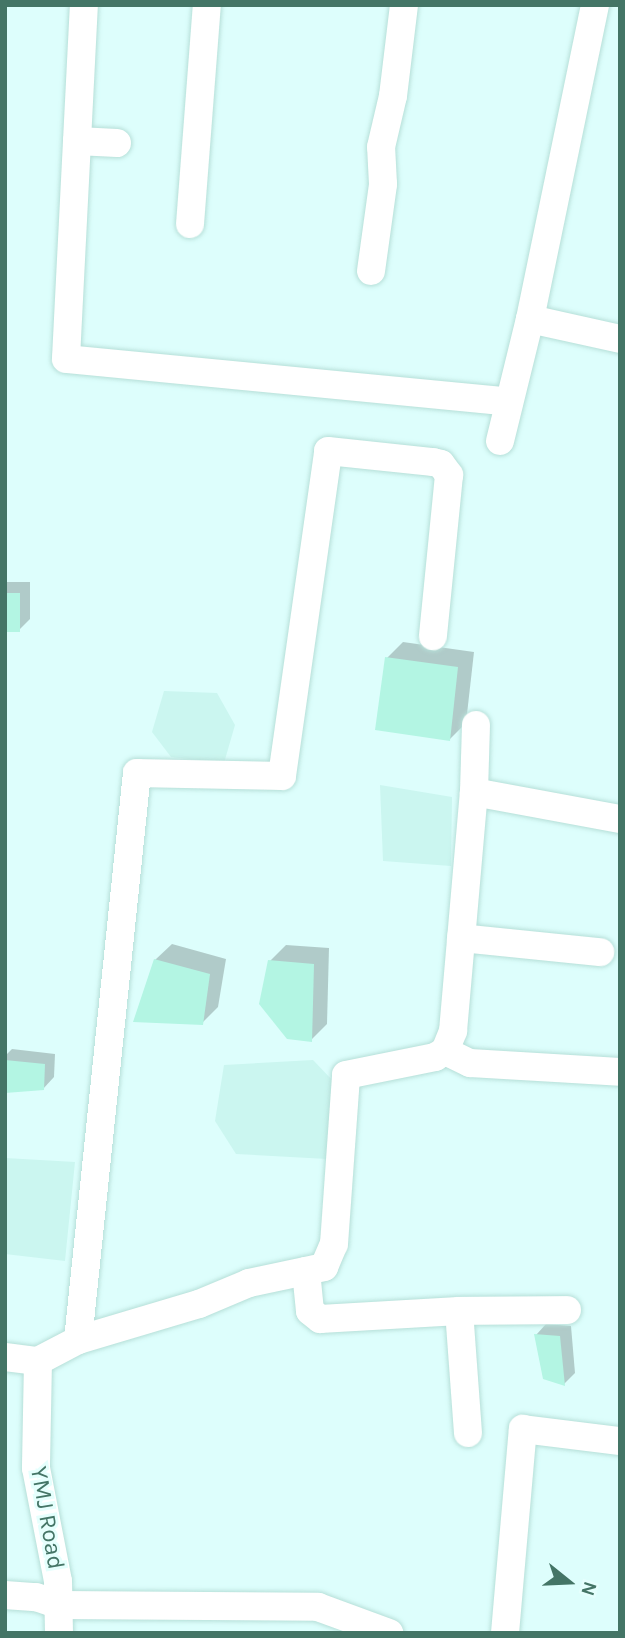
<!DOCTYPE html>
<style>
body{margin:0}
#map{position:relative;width:625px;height:1638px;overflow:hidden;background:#ddfefc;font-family:Karla,sans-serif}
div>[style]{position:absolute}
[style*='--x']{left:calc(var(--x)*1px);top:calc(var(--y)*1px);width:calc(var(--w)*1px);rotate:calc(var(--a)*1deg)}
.residential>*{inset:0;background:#cbf6f0}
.shadow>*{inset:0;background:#0003}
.building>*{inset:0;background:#b3f5e3}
.roads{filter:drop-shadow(0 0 2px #b6dfd8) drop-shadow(0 0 2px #b6dfd8)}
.minor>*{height:28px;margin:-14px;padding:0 14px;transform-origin:14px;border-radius:14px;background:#fff}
span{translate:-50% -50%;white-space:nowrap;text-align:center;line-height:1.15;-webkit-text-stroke:6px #e5fffd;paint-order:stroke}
.street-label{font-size:24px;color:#447566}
.frame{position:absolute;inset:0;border:7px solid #447566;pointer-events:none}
.north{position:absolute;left:534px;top:1547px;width:70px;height:70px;-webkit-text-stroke:5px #e5fffd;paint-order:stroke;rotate:108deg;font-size:19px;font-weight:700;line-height:28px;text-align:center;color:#447566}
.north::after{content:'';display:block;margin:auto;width:24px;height:32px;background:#447566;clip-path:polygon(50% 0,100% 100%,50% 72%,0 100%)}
</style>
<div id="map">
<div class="residential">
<i style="clip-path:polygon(164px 691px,217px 693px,235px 725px,224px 763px,171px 757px,152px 732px)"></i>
<i style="clip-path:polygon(380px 785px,452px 797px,451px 866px,383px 861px)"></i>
<i style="clip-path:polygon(313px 1060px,335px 1083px,327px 1159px,236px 1154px,215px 1121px,224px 1065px)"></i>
<i style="clip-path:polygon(5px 1158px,75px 1162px,65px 1261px,5px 1254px)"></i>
</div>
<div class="shadow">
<i style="clip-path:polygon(5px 582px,30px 582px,30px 619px,19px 630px,5px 630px)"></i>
<i style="clip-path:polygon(403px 642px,474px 652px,466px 723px,450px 739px,387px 658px)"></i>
<i style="clip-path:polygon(172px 944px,226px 959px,218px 1007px,202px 1023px,155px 960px)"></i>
<i style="clip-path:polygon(286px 945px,329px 948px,327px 1024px,311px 1040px,270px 961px)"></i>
<i style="clip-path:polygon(12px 1049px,55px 1054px,54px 1077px,43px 1089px,5px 1091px,5px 1056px)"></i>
<i style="clip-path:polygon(546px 1324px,571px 1326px,575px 1373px,564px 1384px,536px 1335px)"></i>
</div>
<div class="building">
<i style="clip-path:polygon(5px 593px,20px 593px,20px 632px,5px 632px)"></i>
<i style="clip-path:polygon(385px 657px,458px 667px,450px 741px,375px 730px)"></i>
<i style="clip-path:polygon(154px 959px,210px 974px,203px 1025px,133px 1022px)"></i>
<i style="clip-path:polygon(268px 960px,314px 964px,312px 1042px,287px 1039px,259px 1004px)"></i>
<i style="clip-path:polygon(5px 1060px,45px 1064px,44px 1090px,5px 1093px)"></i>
<i style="clip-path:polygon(534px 1334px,560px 1336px,565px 1386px,543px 1379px)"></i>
</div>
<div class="roads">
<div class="minor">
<i style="--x:77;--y:141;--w:136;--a:-87.1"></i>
<i style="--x:117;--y:143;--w:40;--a:-177.1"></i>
<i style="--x:77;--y:141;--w:218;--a:92.9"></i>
<i style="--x:66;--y:359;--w:445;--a:5.5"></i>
<i style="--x:190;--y:224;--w:220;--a:-85.6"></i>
<i style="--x:371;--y:271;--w:88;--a:-82.1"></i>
<i style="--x:383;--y:184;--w:37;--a:-93"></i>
<i style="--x:381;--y:147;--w:52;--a:-76.8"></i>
<i style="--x:393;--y:96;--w:92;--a:-83.1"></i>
<i style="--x:530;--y:319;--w:321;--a:-78.3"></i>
<i style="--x:500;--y:441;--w:126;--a:-76.2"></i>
<i style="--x:530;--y:319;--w:92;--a:12.5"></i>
<i style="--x:474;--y:792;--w:67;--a:-88.3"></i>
<i style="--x:461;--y:938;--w:140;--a:5.8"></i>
<i style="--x:445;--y:1051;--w:28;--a:26"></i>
<i style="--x:470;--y:1063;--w:150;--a:3.4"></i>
<i style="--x:306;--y:1271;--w:40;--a:84.3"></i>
<i style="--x:310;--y:1311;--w:13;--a:39"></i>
<i style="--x:320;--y:1319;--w:139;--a:-3.3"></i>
<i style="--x:78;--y:1340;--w:570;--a:-84.06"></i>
<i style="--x:137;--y:773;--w:145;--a:1.2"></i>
<i style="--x:282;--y:776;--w:328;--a:-81.9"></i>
<i style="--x:328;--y:451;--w:106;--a:6"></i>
<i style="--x:433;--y:462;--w:8;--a:14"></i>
<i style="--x:441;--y:464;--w:14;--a:54"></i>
<i style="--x:449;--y:475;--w:162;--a:95.7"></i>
<i style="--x:5;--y:1357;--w:33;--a:7"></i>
<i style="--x:38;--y:1361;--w:45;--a:-27.7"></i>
<i style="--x:78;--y:1340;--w:126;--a:-16.6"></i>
<i style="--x:199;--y:1304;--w:54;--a:-22.8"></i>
<i style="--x:249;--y:1283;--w:77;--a:-12"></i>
<i style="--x:324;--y:1267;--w:25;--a:-67"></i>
<i style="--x:334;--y:1244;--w:169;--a:-85.9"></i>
<i style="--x:346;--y:1075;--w:91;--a:-11.4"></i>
<i style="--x:435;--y:1057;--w:12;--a:-31"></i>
<i style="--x:445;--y:1051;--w:22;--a:-68"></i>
<i style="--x:453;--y:1031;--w:240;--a:-85"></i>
<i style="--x:474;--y:792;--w:148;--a:10.5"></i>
<i style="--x:38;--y:1361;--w:107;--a:91.1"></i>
<i style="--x:36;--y:1468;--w:115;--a:79"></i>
<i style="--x:58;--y:1581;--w:52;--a:88.9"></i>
<i style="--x:468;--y:1433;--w:122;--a:-94.2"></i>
<i style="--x:459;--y:1311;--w:108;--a:-0.5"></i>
<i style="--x:5;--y:1595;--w:31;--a:4"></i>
<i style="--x:36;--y:1597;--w:24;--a:19"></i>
<i style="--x:59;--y:1605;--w:259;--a:0.4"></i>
<i style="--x:318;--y:1607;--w:76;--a:20.1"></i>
<i style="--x:505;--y:1633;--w:205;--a:-85"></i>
<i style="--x:523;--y:1429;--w:98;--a:7.1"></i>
</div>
</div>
<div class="street-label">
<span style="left:47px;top:1518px;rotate:80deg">YMJ Road</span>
</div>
<div class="frame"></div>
<div class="north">N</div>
</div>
